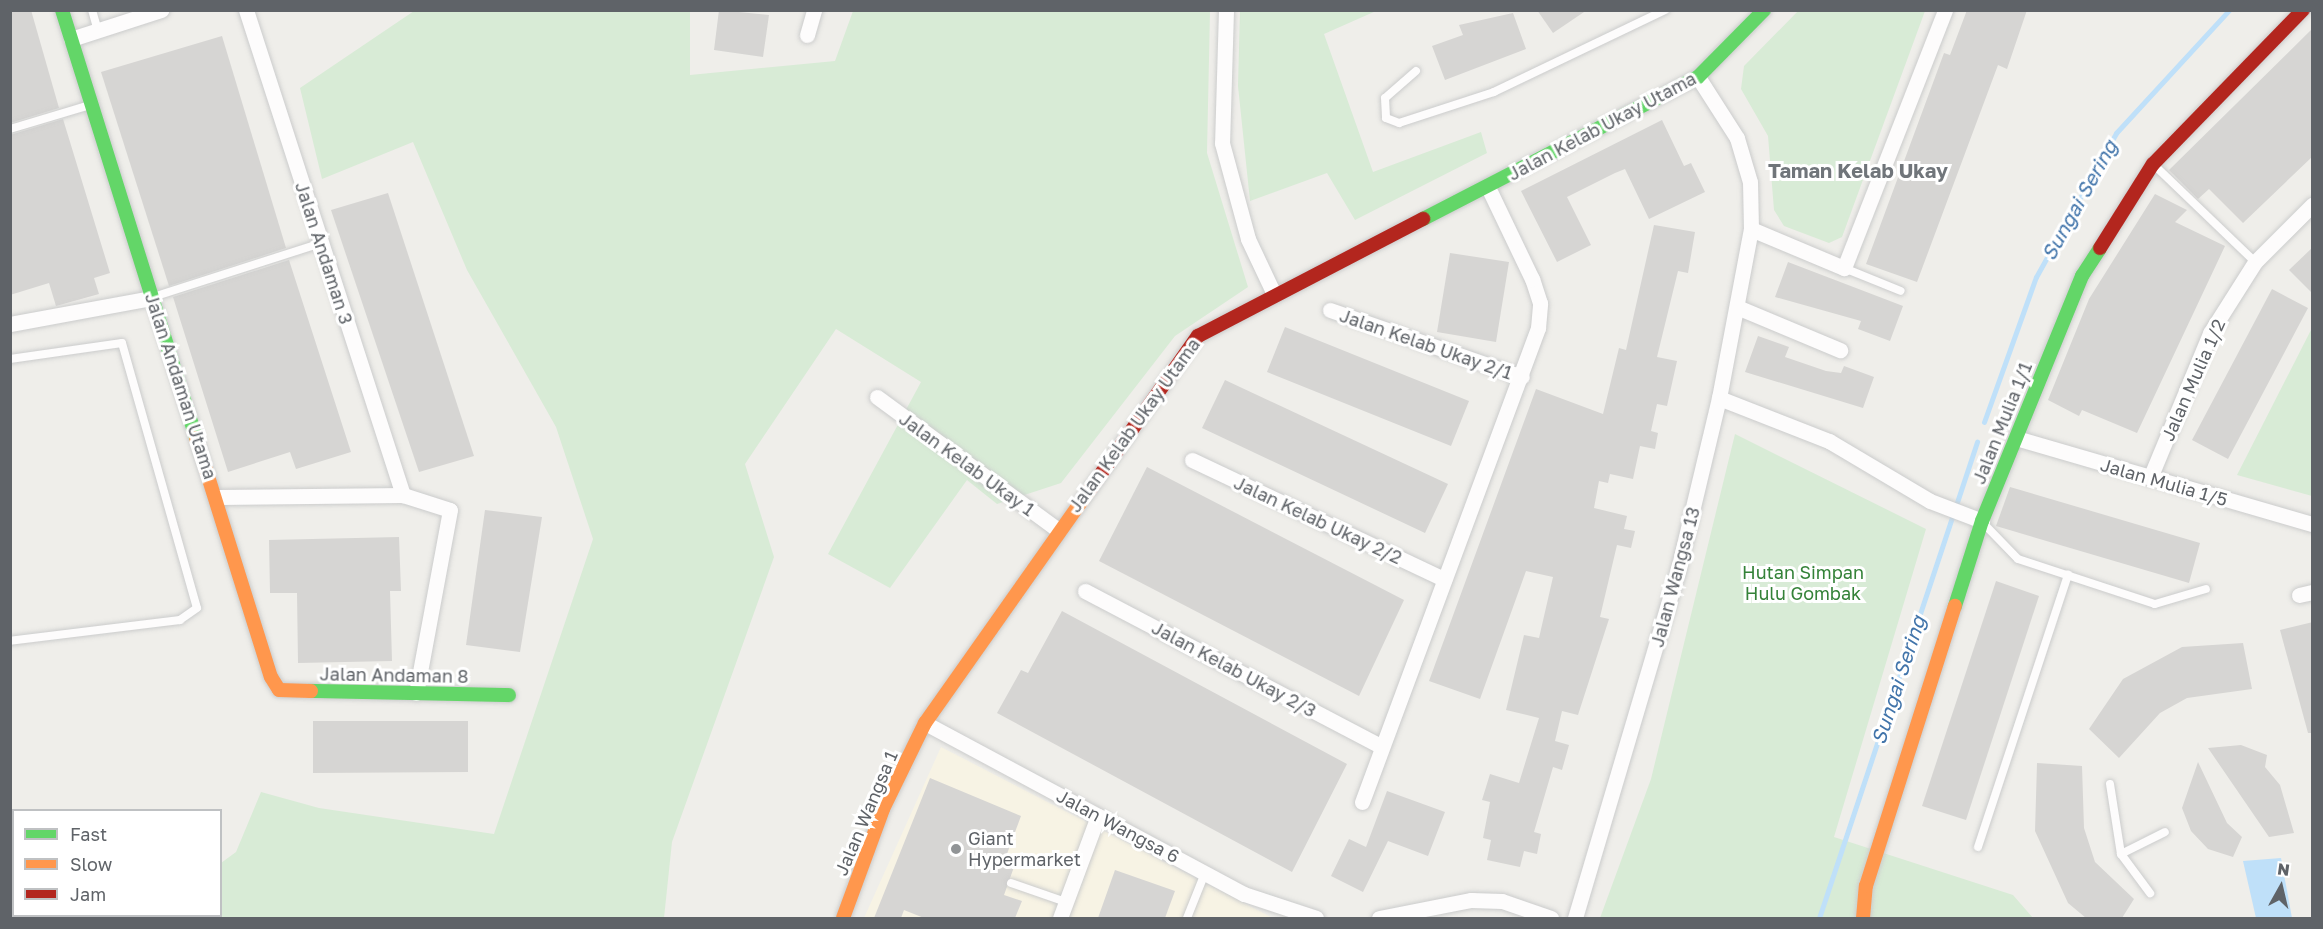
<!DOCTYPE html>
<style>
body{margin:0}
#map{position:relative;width:2323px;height:929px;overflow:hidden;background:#efeeea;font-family:"Golos Text",sans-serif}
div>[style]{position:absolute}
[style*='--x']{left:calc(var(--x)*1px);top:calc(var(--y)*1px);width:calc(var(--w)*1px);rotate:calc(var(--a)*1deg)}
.commercial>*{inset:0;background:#f7f3e4}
.green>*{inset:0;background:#d8ebd6}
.water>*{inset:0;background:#bfe0f9}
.stream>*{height:5px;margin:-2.5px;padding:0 2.5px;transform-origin:2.5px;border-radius:2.5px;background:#bfe0f9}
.building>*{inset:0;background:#d6d5d3}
.roads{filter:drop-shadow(0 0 2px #cbcccc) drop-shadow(0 0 2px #cbcccc)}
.lane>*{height:8px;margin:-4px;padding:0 4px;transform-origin:4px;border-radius:4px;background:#fdfcfc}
.street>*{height:15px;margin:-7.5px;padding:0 7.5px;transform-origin:7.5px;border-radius:7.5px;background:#fdfcfc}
.fast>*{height:14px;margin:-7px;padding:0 7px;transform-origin:7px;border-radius:7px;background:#63d668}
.slow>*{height:14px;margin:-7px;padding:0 7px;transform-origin:7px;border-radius:7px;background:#ff974d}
.jam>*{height:14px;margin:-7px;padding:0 7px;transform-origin:7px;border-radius:7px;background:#b3261e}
.dots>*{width:16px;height:16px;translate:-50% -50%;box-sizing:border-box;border:3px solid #fff;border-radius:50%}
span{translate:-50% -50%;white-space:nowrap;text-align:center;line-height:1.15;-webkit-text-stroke:6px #fff;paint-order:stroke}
.street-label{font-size:18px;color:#5f6368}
.park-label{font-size:18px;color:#348238}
.poi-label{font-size:18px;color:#5f6368}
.left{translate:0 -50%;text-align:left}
.neighbourhood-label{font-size:20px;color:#70757a;font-weight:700}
.water-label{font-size:20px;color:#4174aa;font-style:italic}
.frame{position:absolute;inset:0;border:12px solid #5f6368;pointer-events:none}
.legend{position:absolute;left:12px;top:809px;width:210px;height:108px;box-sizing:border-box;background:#fff;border:2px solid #bfc1c3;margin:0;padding:8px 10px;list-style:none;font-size:18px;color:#5f6368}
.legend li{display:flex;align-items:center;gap:12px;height:30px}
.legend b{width:30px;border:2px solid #bfc1c3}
.north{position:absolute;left:2251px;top:857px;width:60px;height:60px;-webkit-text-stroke:4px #fff;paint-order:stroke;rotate:8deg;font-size:16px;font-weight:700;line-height:24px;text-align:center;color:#5f6368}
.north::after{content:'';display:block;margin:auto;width:21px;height:27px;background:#5f6368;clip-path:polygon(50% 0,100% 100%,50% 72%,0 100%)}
</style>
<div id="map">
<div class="commercial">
<i style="clip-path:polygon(941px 747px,1273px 918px,864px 918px)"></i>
</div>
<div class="green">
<i style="clip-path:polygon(1799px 10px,1925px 11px,1842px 237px,1829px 243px,1784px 226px,1774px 210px,1768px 136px,1741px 89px,1744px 66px)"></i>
<i style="clip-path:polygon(414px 11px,690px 11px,690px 75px,835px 61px,853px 11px,1210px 11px,1207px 153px,1248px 287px,1175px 336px,1061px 483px,997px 504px,967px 480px,890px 588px,828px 554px,921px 382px,836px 329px,745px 464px,774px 557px,672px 842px,664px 918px,132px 918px,220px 916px,221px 863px,236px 852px,261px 792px,319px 808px,494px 834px,593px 539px,556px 427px,467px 270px,413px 142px,322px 179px,300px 88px)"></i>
<i style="clip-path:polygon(1240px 11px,1376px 11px,1324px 34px,1373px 172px,1481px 132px,1487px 153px,1355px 220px,1327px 173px,1250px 201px,1238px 86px)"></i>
<i style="clip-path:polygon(2312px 328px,2312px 496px,2237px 475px)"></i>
<i style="clip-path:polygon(1735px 434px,1926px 529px,1834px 837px,2013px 895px,2033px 918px,1600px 918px,1651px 779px)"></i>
</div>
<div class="water">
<i style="clip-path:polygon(2281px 858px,2292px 918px,2256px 918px,2243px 861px)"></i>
</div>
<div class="stream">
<i style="--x:1984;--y:422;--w:154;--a:-70.3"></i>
<i style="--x:2036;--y:277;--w:165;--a:-60.9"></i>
<i style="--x:2116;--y:133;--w:167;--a:-47.4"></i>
<i style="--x:1819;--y:918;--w:502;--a:-71.64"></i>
</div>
<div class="building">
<i style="clip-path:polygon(10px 10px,31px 10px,59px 108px,10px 123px)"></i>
<i style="clip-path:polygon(719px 10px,769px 15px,763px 57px,714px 50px)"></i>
<i style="clip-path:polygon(1537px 10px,1587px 10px,1553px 33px)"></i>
<i style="clip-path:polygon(1967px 10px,2027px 10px,2007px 69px,1998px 65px,1917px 282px,1866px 264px,1944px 53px,1950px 55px)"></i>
<i style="clip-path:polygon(1513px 13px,1526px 49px,1445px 80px,1432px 46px,1463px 35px,1459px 25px)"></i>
<i style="clip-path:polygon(2313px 28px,2313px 156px,2243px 223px,2209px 189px,2198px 199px,2169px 170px)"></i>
<i style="clip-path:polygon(222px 36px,286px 248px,169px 286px,101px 72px)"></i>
<i style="clip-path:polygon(63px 119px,110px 273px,94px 278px,99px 294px,56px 306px,49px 283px,10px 295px,10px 135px)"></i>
<i style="clip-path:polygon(1662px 120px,1684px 166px,1691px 163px,1705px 192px,1649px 219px,1625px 169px,1615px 173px,1567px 197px,1591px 245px,1557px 262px,1521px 191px)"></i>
<i style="clip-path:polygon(388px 193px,474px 456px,419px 472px,331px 210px)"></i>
<i style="clip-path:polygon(2155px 194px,2187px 210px,2175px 222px,2225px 246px,2137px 433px,2082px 410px,2079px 416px,2048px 400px,2089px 299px)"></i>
<i style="clip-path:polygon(1654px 225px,1695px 232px,1688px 273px,1678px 271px,1657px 357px,1677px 361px,1667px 406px,1657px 404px,1651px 431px,1658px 433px,1655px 449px,1640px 446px,1633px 479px,1610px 474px,1608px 483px,1599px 481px,1594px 508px,1627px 516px,1624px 529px,1635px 531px,1631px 548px,1617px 545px,1600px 617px,1609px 619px,1578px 715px,1562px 711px,1555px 741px,1569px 745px,1562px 770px,1553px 767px,1534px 832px,1541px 834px,1537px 854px,1524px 851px,1520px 867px,1487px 860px,1491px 840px,1483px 838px,1490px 802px,1482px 800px,1490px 774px,1519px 783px,1539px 718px,1506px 710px,1524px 635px,1539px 638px,1553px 577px,1526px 571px,1480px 699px,1429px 681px,1536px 389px,1603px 414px,1619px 348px,1626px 350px)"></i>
<i style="clip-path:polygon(2313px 247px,2313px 294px,2289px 270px)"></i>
<i style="clip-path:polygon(1450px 253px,1509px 262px,1496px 342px,1437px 332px)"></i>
<i style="clip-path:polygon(289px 260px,351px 452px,296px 469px,290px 452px,228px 472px,173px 297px)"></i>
<i style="clip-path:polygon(1788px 262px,1903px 306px,1890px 341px,1858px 329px,1861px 321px,1775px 297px)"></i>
<i style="clip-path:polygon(2272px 289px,2308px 308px,2228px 459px,2192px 440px)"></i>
<i style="clip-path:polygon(1285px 327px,1469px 401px,1451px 446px,1267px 372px)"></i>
<i style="clip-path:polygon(1758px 336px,1789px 347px,1785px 357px,1826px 371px,1841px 373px,1844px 366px,1874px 377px,1863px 408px,1745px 372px)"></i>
<i style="clip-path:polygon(1225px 380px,1448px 484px,1425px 533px,1202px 428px)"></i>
<i style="clip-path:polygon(1147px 467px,1404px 600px,1359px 696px,1099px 561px)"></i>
<i style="clip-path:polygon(2010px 487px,2200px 543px,2189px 583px,1996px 526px)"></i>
<i style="clip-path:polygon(485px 510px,542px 517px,520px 652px,466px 645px)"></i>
<i style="clip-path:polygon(399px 537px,401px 591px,390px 591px,392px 661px,298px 663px,297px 593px,270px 593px,269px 540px)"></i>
<i style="clip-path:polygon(1996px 581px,2039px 596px,1966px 820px,1922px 806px)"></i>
<i style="clip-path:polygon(1062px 611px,1347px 764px,1292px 872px,997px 713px,1021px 670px,1028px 673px)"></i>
<i style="clip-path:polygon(2313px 622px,2313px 733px,2308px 733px,2280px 630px)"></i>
<i style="clip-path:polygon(2243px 643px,2252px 689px,2187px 698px,2160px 713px,2119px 758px,2089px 729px,2123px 679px,2182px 647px)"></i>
<i style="clip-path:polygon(313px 721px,468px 721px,468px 772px,313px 773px)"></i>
<i style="clip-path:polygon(2241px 745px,2267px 755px,2265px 767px,2280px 785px,2294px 833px,2269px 837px,2208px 748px)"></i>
<i style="clip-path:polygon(2198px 762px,2227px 823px,2242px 837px,2233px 857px,2208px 849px,2191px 831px,2182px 808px)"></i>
<i style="clip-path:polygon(2037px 763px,2082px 766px,2084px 828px,2095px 862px,2134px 899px,2122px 918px,2086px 918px,2068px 903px,2035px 831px)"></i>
<i style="clip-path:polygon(930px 778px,1021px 816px,1004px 862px,1014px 867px,1004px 895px,1022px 901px,1015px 918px,924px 918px,904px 910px,901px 918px,874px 918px)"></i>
<i style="clip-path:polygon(1387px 791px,1445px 812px,1428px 856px,1388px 841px,1363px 892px,1331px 876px,1349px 839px,1366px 847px)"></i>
<i style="clip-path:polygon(1115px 870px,1175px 891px,1165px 918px,1098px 918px)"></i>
</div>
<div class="roads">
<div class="lane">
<i style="--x:92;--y:10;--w:22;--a:74"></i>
<i style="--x:1416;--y:71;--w:41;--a:138.9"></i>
<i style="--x:1385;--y:98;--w:20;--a:87"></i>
<i style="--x:1386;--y:118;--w:14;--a:21"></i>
<i style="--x:1399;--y:123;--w:100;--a:-18.1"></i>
<i style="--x:1494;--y:92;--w:190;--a:-25.6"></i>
<i style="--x:10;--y:129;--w:84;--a:-16.7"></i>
<i style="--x:2154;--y:165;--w:140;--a:43.8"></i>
<i style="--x:1844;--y:268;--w:61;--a:22"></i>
<i style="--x:153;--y:297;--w:176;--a:-17.8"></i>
<i style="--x:10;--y:359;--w:113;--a:-8.1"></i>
<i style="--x:122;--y:343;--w:275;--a:74.2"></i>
<i style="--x:197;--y:608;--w:21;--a:145"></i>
<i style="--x:180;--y:620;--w:171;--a:173"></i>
<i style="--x:1985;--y:525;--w:47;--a:45.9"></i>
<i style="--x:2018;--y:559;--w:144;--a:18.2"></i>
<i style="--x:2155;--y:604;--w:53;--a:-16.4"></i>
<i style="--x:2110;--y:784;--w:71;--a:81.1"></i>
<i style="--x:2121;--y:854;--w:49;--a:53.4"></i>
<i style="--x:1978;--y:847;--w:287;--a:-71.7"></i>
<i style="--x:2121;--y:854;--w:49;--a:-26.6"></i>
<i style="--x:1011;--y:883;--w:58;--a:19.1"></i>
<i style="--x:1187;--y:918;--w:48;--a:-68.2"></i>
</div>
<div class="street">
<i style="--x:246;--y:10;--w:510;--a:72.06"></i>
<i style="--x:1226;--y:10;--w:133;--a:91.7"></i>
<i style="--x:1222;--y:143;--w:99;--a:74.8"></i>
<i style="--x:1248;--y:239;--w:59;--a:64.7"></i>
<i style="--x:807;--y:35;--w:26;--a:-74"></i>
<i style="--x:71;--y:39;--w:95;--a:-17.9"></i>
<i style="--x:1751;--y:229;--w:101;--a:22.8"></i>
<i style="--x:1844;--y:268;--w:277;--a:-68.6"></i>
<i style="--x:1737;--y:307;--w:112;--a:22.7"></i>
<i style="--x:1330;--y:310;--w:203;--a:19.2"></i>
<i style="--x:10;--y:324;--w:143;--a:-10.4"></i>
<i style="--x:877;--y:397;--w:225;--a:36.3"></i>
<i style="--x:1719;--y:398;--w:118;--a:21.4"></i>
<i style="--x:1829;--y:441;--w:117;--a:30.7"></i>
<i style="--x:1930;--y:501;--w:56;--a:21"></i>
<i style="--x:2016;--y:438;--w:308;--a:16.2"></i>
<i style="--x:1192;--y:460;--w:279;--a:25.3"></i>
<i style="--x:2150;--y:478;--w:157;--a:-67.5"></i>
<i style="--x:2210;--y:333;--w:84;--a:-57.6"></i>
<i style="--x:2255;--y:262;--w:81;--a:-45"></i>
<i style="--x:218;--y:497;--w:185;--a:-0.6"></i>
<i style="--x:403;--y:495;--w:49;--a:17.7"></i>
<i style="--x:450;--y:510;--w:186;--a:100.5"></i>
<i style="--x:1085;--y:591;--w:335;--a:27.7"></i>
<i style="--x:2299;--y:595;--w:13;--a:-13"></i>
<i style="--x:925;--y:723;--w:362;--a:28.2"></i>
<i style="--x:1244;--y:894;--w:76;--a:18.4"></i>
<i style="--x:1362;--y:802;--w:506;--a:-69.63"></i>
<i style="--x:1538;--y:328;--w:25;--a:-85"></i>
<i style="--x:1540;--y:303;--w:25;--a:-108"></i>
<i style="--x:1532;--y:279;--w:102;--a:-115.6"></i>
<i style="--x:1060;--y:918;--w:109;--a:-69.6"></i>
<i style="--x:1379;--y:918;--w:94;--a:-11.1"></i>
<i style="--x:1471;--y:900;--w:31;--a:2"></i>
<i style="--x:1502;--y:901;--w:52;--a:19.1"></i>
<i style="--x:1575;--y:918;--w:363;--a:-73.5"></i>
<i style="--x:1678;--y:570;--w:177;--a:-76.6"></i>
<i style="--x:1719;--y:398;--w:172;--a:-79.3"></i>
<i style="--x:1751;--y:229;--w:47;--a:-91.2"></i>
<i style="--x:1750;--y:182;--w:46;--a:-106.5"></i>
<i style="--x:1737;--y:138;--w:72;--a:-122.6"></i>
</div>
<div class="fast">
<i style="--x:62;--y:10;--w:448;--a:72.6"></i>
<i style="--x:1423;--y:219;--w:309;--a:-27.3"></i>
<i style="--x:1698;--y:77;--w:94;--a:-45.4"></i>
<i style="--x:1955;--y:606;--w:89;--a:-72.4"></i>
<i style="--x:1982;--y:521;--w:265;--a:-67.8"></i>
<i style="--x:2082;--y:276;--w:33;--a:-57"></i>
<i style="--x:311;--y:691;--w:198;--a:1.2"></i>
</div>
<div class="slow">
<i style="--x:196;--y:438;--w:250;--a:72.6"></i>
<i style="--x:271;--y:677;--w:15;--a:58"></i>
<i style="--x:279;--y:690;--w:32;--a:2"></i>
<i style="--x:843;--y:918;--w:116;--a:-69.8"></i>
<i style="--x:883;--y:809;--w:96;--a:-64"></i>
<i style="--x:925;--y:723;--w:288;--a:-54.8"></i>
<i style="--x:1863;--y:918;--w:32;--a:-85"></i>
<i style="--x:1866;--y:886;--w:294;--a:-72.4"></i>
</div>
<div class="jam">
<i style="--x:2100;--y:248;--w:99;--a:-57.8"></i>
<i style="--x:2153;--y:164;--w:215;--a:-45.8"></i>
<i style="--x:1091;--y:488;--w:186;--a:-54.9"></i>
<i style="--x:1198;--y:336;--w:254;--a:-27.5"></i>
</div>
</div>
<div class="dots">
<i style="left:956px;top:849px;background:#919496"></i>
</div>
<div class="street-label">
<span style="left:1602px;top:126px;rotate:-28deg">Jalan Kelab Ukay Utama</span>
<span style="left:324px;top:253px;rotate:72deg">Jalan Andaman 3</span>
<span style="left:1426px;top:344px;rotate:19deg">Jalan Kelab Ukay 2/1</span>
<span style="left:2193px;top:380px;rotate:-66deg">Jalan Mulia 1/2</span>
<span style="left:181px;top:386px;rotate:72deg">Jalan Andaman Utama</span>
<span style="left:2002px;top:423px;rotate:-68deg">Jalan Mulia 1/1</span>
<span style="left:1134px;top:425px;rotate:-54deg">Jalan Kelab Ukay Utama</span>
<span style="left:967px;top:464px;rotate:36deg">Jalan Kelab Ukay 1</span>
<span style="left:2164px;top:482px;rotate:16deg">Jalan Mulia 1/5</span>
<span style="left:1318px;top:520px;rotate:25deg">Jalan Kelab Ukay 2/2</span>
<span style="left:1675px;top:577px;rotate:-75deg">Jalan Wangsa 13</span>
<span style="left:1234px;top:669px;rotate:28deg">Jalan Kelab Ukay 2/3</span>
<span style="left:394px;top:675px;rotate:1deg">Jalan Andaman 8</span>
<span style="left:866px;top:813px;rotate:-67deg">Jalan Wangsa 1</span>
<span style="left:1118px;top:826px;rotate:28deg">Jalan Wangsa 6</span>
</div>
<div class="park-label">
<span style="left:1803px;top:583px">Hutan Simpan<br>Hulu Gombak</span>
</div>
<div class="poi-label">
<span class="left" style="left:968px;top:849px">Giant<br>Hypermarket</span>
</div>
<div class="neighbourhood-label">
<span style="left:1858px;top:170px">Taman Kelab Ukay</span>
</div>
<div class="water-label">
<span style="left:2079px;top:200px;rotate:-61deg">Sungai Sering</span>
<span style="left:1898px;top:680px;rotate:-72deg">Sungai Sering</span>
</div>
<div class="frame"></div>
<ul class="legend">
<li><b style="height:8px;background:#63d668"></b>Fast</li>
<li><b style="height:8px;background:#ff974d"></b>Slow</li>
<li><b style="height:8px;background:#b3261e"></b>Jam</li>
</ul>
<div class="north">N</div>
</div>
